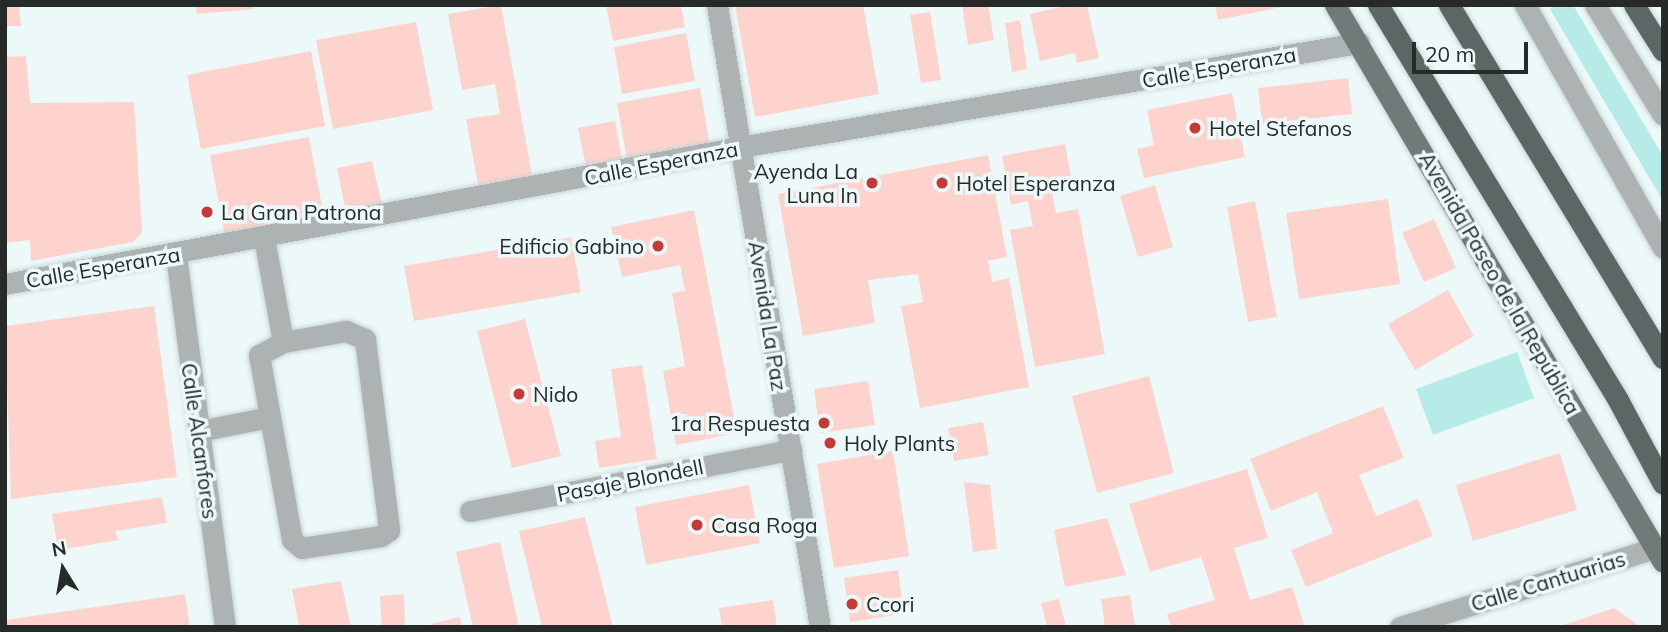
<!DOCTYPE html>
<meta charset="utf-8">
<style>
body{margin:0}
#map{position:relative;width:1668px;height:632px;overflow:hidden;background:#ecf9f8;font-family:Mulish,sans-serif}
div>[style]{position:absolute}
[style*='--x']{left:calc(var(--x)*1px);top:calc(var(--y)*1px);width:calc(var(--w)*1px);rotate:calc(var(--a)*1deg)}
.green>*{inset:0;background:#b6ebe7}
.building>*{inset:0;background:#fed3ce}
.roads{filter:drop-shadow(0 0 2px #c8d4d3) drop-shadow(0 0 2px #c8d4d3)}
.service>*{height:21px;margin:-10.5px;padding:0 10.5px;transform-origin:10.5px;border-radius:10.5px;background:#adb2b2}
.minor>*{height:21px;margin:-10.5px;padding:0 10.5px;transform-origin:10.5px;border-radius:10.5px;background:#adb2b2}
.primary>*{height:21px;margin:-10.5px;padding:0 10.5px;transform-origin:10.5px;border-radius:10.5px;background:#707a79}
.motorway>*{height:21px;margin:-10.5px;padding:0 10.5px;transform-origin:10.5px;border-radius:10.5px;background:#5b6665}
.dots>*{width:19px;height:19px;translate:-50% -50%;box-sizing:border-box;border:4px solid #ecf9f8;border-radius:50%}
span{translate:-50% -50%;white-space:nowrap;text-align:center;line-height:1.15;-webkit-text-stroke:7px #ecf9f8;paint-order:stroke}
.street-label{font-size:21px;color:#262b2a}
.poi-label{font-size:21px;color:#262b2a}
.left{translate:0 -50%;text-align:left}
.right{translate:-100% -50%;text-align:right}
.frame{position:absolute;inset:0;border:7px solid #262b2a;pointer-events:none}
.north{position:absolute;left:28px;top:534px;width:70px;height:70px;-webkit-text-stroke:5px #ecf9f8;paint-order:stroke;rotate:349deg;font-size:19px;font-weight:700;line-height:28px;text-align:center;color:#262b2a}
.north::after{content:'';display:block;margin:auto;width:24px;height:32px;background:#262b2a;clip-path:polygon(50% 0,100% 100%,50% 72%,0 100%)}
.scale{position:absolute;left:1412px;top:42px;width:116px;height:32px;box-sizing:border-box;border:4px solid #262b2a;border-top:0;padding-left:9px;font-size:21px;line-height:24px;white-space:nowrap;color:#262b2a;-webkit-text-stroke:5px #ecf9f8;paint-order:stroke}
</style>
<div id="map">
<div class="green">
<i style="clip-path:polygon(1557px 5px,1573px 5px,1663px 156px,1663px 201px,1550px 9px)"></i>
<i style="clip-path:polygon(1517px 352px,1534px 398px,1433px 435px,1416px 389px)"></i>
</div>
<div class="building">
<i style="clip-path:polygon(5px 5px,19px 5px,21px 26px,5px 26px)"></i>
<i style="clip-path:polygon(195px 5px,253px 5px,254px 9px,197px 14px)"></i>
<i style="clip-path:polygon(501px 5px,533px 180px,479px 190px,466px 119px,500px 114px,495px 84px,462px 90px,448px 14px)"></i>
<i style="clip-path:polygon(606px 5px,681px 5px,685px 27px,613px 41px)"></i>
<i style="clip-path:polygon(735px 5px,863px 5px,879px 94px,755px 117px)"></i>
<i style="clip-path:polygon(962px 5px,988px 5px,994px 40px,968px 45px)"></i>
<i style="clip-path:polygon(1069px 5px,1087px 5px,1099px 58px,1077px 63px,1075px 53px,1040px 61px,1030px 14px)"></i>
<i style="clip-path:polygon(1215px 5px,1286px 5px,1286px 6px,1218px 20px)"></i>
<i style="clip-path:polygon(930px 12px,941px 80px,921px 83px,910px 15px)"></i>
<i style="clip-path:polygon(1020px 20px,1027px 69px,1012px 72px,1005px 23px)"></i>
<i style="clip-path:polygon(416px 22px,433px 110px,333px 129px,316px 40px)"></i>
<i style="clip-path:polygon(686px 33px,695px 81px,622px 94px,614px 47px)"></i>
<i style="clip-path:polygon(311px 51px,325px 126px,201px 149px,187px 75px)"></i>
<i style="clip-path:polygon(26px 56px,30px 103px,134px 102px,142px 233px,133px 242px,31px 261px,30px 240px,5px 243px,5px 57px)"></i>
<i style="clip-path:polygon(1348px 78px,1352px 114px,1262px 124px,1258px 88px)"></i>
<i style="clip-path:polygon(700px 88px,710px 146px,627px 160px,617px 103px)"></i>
<i style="clip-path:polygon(1232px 93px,1245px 157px,1144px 178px,1137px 149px,1154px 145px,1147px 110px)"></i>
<i style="clip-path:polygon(615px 121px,622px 159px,586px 166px,578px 128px)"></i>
<i style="clip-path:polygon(309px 137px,324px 217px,225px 236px,210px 155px)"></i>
<i style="clip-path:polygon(1065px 144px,1073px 187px,1052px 191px,1056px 213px,1078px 209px,1105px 354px,1035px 367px,1010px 230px,1033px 226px,1028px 201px,1011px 205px,1002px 156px)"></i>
<i style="clip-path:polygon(988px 155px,1007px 257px,988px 261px,992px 282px,1009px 278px,1029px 387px,920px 408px,901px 306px,923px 302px,918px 274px,868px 280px,875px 323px,803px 336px,778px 194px)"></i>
<i style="clip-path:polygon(372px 161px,383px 209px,347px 217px,337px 168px)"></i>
<i style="clip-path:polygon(1155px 185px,1173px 247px,1138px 257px,1120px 196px)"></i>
<i style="clip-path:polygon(1388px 199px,1400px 284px,1299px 299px,1286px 213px)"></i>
<i style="clip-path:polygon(1255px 201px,1277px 317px,1248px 322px,1227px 207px)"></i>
<i style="clip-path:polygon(694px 210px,737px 433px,676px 445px,663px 371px,685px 366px,672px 293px,685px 291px,680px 265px,622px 277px,611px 227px)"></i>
<i style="clip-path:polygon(1434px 219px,1456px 268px,1424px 282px,1402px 233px)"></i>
<i style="clip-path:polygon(571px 237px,581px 292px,414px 321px,404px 266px)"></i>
<i style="clip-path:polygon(1448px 290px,1474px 336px,1415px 370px,1388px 324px)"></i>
<i style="clip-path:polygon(154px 306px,177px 477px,11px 499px,5px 326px)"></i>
<i style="clip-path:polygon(525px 319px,561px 456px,512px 468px,477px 331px)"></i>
<i style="clip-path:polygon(642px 365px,657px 459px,599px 468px,595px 441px,621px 437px,611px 369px)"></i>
<i style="clip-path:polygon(1149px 376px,1174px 473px,1097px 493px,1072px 396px)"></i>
<i style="clip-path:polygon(868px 381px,875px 425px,820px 433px,814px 389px)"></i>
<i style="clip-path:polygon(1383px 406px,1404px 458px,1359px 475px,1376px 516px,1418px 499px,1433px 536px,1306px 587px,1291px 550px,1333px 533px,1317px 492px,1271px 511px,1250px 459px)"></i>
<i style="clip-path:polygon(983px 422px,989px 455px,954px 461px,948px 428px)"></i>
<i style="clip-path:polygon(893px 451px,909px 556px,834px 568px,817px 464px)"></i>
<i style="clip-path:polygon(1560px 453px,1577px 510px,1473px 541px,1456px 485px)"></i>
<i style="clip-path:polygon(1247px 469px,1268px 538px,1234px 548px,1250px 600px,1292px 587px,1305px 627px,1171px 627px,1167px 614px,1215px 600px,1201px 557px,1150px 572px,1129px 504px)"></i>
<i style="clip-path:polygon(964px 482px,990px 485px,997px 549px,973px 552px)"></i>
<i style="clip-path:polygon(749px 485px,760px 543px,646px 565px,635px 507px)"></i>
<i style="clip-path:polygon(162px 497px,167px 523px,115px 531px,119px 540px,58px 550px,52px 514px)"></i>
<i style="clip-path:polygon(585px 517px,613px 627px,542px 627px,519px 531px)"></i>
<i style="clip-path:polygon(1107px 518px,1126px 575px,1065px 587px,1054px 530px)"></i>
<i style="clip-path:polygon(500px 542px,519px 627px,473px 627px,456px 552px)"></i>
<i style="clip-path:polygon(898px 570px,904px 614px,850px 622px,844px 578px)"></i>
<i style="clip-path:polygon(341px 581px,351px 627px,299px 627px,292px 589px)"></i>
<i style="clip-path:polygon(185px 594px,190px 627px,5px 627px,5px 620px)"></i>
<i style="clip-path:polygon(404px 594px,405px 627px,382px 627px,380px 596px)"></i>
<i style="clip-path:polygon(1130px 595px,1135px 627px,1105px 627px,1101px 599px)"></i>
<i style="clip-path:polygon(1059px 599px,1066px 627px,1047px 627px,1041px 603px)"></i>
<i style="clip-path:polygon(773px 600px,777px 627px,722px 627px,719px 608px)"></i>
<i style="clip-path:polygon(1614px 608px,1641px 627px,1561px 627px,1561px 626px)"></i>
<i style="clip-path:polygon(460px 617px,462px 627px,432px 627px,431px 624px)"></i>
</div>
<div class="roads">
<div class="service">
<i style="--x:1525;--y:5;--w:279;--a:60.4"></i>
<i style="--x:1595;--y:5;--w:129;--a:58.3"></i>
<i style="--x:264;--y:238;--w:106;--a:79.6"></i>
<i style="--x:346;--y:331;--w:21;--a:23"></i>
<i style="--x:365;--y:339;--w:193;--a:82.8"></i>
<i style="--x:389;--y:530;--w:10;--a:143"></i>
<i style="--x:381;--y:536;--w:80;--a:171.4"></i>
<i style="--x:302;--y:548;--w:13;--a:-141"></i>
<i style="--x:292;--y:540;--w:188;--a:-100.1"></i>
<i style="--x:259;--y:355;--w:27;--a:-28"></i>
<i style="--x:283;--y:342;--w:64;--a:-9.9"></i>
<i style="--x:199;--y:431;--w:72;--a:-11.2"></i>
<i style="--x:470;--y:511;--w:327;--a:-10.8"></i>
</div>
<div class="minor">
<i style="--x:717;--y:5;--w:630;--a:80.6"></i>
<i style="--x:176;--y:255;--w:375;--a:82.5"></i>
<i style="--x:5;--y:284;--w:748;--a:-10.56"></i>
<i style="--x:740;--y:147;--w:628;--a:-9.54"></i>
<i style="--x:1400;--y:627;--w:267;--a:-17.2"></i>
</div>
<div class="primary">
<i style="--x:1335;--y:5;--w:646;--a:59.51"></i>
</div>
<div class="motorway">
<i style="--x:1378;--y:5;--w:462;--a:58.7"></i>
<i style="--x:1618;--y:400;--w:95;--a:61.8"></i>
<i style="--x:1449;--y:5;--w:413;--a:58.8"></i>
<i style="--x:1634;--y:5;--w:54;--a:57.8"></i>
</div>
</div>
<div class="dots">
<i style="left:1195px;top:128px;background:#c73837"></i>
<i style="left:872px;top:183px;background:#c73837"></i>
<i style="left:942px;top:183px;background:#c73837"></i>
<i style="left:207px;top:212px;background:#c73837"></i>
<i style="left:658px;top:246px;background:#c73837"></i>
<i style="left:519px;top:394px;background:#c73837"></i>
<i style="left:824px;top:423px;background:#c73837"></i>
<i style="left:830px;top:443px;background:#c73837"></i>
<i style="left:697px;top:525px;background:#c73837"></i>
<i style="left:852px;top:604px;background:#c73837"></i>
</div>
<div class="street-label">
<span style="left:1219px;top:67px;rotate:-10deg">Calle Esperanza</span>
<span style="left:661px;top:163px;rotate:-11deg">Calle Esperanza</span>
<span style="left:103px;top:267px;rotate:-10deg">Calle Esperanza</span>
<span style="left:1500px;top:283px;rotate:60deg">Avenida Paseo de la República</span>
<span style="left:768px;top:316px;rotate:81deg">Avenida La Paz</span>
<span style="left:200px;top:441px;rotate:82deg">Calle Alcanfores</span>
<span style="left:630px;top:480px;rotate:-11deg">Pasaje Blondell</span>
<span style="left:1548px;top:581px;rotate:-17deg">Calle Cantuarias</span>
</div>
<div class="poi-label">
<span class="left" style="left:1209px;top:128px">Hotel Stefanos</span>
<span class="right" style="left:858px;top:183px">Ayenda La<br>Luna In</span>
<span class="left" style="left:956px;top:183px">Hotel Esperanza</span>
<span class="left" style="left:221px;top:212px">La Gran Patrona</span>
<span class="right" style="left:644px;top:246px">Edificio Gabino</span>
<span class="left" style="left:533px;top:394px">Nido</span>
<span class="right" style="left:810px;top:423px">1ra Respuesta</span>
<span class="left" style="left:844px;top:443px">Holy Plants</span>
<span class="left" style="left:711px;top:525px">Casa Roga</span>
<span class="left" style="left:866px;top:604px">Ccori</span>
</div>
<div class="frame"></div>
<div class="north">N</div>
<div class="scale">20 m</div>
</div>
